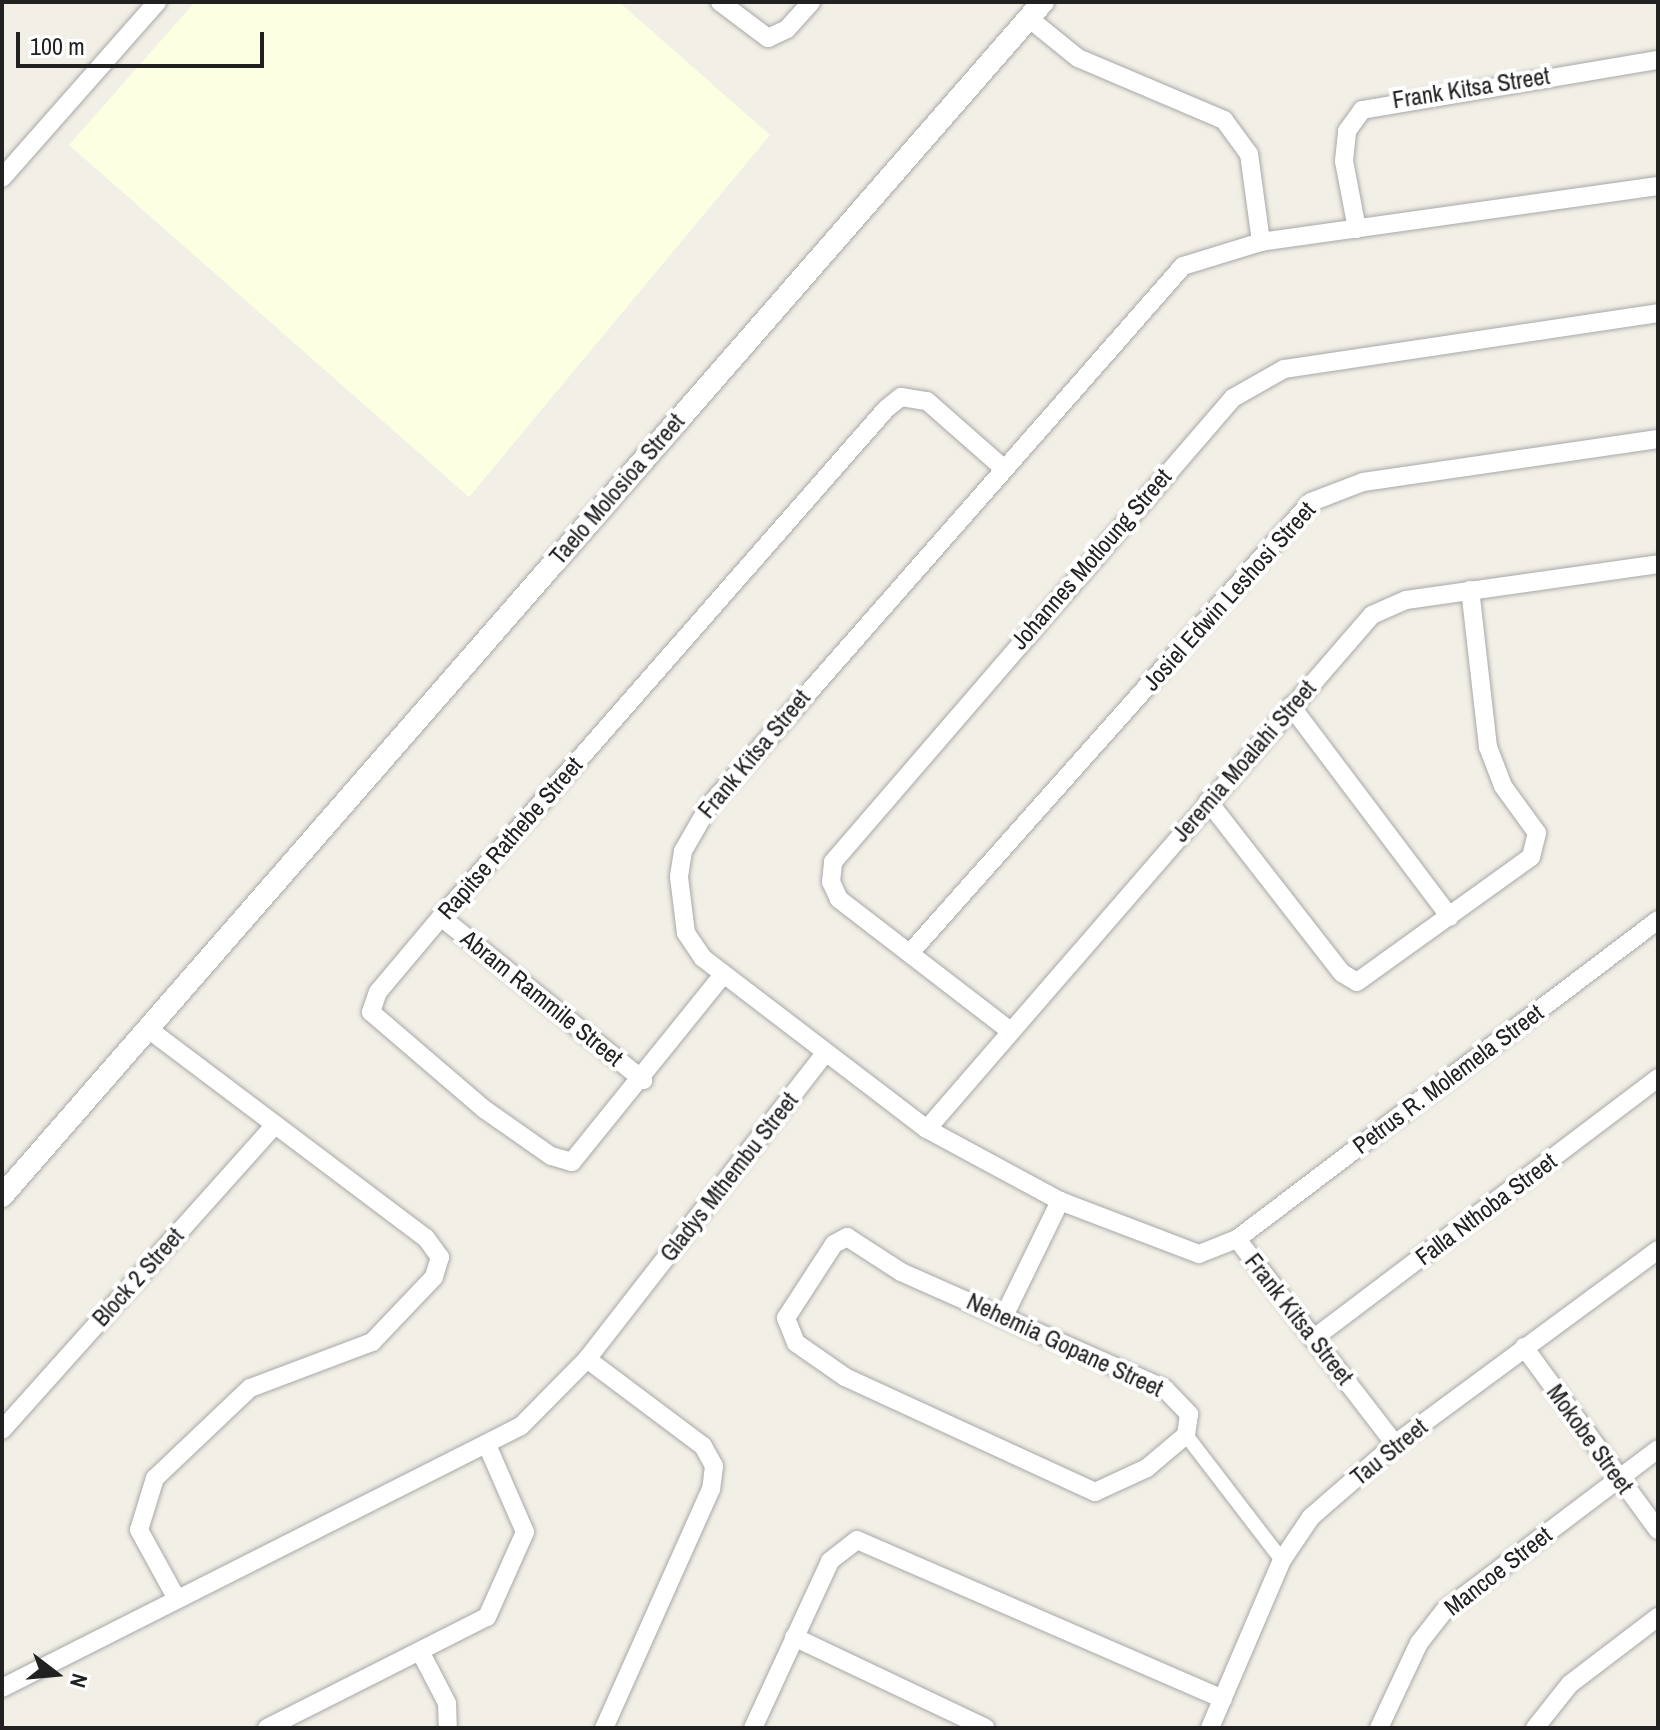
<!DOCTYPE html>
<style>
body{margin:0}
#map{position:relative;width:1660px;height:1730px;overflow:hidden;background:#f2efe6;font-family:"Archivo Narrow",sans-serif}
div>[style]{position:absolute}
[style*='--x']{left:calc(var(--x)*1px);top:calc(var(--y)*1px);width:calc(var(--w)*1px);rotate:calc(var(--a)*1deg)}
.education>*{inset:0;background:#fdffe2}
.roads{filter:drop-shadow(0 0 2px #a8a8a8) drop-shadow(0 0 2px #a8a8a8)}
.pedestrian>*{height:14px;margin:-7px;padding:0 7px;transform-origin:7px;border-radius:7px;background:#fff}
.minor>*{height:18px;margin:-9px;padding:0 9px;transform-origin:9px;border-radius:9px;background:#fff}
.tertiary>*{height:22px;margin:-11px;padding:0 11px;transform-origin:11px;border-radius:11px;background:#fff}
span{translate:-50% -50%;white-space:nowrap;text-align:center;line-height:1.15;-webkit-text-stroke:8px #fff;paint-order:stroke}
.street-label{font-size:24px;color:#212121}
.frame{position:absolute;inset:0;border:4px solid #212121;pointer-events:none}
.north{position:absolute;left:16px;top:1634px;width:80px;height:80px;-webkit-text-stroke:6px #fff;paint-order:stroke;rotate:106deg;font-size:22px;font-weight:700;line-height:32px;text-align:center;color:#212121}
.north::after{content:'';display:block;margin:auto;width:28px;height:36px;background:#212121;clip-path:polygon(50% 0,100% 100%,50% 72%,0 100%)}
.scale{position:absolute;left:16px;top:32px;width:248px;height:36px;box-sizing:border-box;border:4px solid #212121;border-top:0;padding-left:10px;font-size:24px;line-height:28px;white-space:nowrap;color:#212121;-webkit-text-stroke:6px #fff;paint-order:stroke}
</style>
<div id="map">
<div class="education">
<i style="clip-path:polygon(195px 2px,619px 2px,770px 135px,469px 497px,69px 145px)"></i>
</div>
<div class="roads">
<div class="pedestrian">
<i style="--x:1186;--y:1435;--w:158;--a:52.5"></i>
</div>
<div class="minor">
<i style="--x:720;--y:2;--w:60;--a:36.9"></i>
<i style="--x:768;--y:38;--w:21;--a:-25"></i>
<i style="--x:787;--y:29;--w:36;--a:-48"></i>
<i style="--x:1031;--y:20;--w:60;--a:39"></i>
<i style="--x:1078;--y:58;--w:159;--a:23"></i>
<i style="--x:1224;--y:120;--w:42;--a:53.7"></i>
<i style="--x:1249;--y:154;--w:89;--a:82.2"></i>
<i style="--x:2;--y:178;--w:235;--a:-48.6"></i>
<i style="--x:1658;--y:186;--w:401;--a:172"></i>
<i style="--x:1261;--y:242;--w:82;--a:162.9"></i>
<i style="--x:1183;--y:266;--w:719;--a:131.28"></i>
<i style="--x:709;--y:806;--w:52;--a:120"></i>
<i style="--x:683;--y:851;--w:26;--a:99"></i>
<i style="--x:679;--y:877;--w:56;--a:82.9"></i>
<i style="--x:686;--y:933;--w:30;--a:56"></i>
<i style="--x:703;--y:958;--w:282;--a:37.4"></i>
<i style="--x:927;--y:1129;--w:151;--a:28.4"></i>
<i style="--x:1060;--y:1201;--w:149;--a:20.9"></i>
<i style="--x:1199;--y:1254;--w:41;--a:-21.5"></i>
<i style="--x:1237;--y:1239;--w:528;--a:-37.15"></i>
<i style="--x:1357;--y:229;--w:69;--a:-100.8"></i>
<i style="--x:1344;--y:161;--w:30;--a:-84"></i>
<i style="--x:1347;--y:131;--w:26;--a:-54"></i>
<i style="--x:1362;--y:110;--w:300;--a:-9.6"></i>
<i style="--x:1291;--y:706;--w:264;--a:53"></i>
<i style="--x:1208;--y:801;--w:218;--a:52.1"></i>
<i style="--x:1342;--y:973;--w:17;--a:31"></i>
<i style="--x:1357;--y:982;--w:214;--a:-35.7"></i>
<i style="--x:1531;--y:857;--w:25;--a:-76"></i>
<i style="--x:1537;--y:833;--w:58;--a:-125.9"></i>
<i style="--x:1503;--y:786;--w:42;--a:-111"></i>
<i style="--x:1488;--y:747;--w:158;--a:-96.5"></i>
<i style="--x:441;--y:917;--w:260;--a:38.9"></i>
<i style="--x:910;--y:953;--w:603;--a:-48.36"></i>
<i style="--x:1311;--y:502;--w:56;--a:-21"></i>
<i style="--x:1363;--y:482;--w:298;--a:-8.3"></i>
<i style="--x:722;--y:976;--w:239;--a:128.9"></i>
<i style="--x:572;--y:1162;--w:22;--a:-164"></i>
<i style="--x:551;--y:1156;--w:82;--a:-145"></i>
<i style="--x:484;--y:1109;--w:149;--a:-139.4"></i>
<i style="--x:371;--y:1012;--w:21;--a:-71"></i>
<i style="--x:378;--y:992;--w:98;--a:-50"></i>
<i style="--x:441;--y:917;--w:675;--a:-48.78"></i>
<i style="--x:886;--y:409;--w:19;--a:-39"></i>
<i style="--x:901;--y:397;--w:26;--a:9"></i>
<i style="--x:927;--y:401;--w:98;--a:41.3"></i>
<i style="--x:147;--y:1028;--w:349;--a:37"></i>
<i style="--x:426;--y:1238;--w:24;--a:54"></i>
<i style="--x:440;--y:1257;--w:21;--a:107"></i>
<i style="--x:434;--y:1277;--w:90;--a:133.6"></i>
<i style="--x:372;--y:1342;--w:130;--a:159.3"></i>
<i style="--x:250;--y:1388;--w:131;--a:136.5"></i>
<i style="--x:155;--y:1478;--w:54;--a:107.1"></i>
<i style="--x:139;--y:1530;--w:79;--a:61.2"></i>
<i style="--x:1009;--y:1030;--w:215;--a:-142.4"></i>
<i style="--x:839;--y:899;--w:19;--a:-115"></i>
<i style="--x:831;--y:882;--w:20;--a:-84"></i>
<i style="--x:833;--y:862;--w:613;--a:-49.24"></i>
<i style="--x:1233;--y:398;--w:59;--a:-29.6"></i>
<i style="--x:1284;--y:369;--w:378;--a:-8.5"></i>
<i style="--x:927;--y:1129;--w:680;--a:-49.12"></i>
<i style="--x:1372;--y:615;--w:37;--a:-24"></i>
<i style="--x:1406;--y:600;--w:255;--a:-8.1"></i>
<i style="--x:847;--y:1237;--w:64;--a:32.9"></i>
<i style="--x:901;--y:1272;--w:289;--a:23.9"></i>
<i style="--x:1165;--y:1389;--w:35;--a:46"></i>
<i style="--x:1189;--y:1414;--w:21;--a:98"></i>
<i style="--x:1186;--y:1435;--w:51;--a:139.8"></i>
<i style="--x:1147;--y:1468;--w:57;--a:155.2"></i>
<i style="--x:1095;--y:1492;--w:275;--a:-155.3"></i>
<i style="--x:845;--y:1377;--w:60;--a:-145.2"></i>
<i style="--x:796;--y:1343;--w:27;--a:-112"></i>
<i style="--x:786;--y:1318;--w:88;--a:-57"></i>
<i style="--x:834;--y:1244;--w:15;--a:-28"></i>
<i style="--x:1237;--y:1239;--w:259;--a:52.4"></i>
<i style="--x:1005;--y:1314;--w:126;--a:-64"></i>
<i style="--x:1313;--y:1339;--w:433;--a:-37.1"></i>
<i style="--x:1524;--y:1347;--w:227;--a:53.8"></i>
<i style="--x:587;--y:1359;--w:145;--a:36.9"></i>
<i style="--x:703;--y:1446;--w:23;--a:61"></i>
<i style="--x:714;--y:1466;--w:23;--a:97"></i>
<i style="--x:711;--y:1489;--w:262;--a:114.1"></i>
<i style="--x:2;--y:1430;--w:409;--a:-48.2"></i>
<i style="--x:794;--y:1637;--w:212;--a:25.4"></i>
<i style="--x:422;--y:1655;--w:54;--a:62.5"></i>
<i style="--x:447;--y:1703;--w:25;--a:88"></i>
<i style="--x:2;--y:1688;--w:581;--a:-26.79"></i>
<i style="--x:521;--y:1426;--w:94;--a:-45.4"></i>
<i style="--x:587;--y:1359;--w:388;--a:-52.1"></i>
<i style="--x:267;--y:1728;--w:246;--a:-26.8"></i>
<i style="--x:487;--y:1617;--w:93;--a:-65.9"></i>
<i style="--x:525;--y:1532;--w:95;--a:-113.6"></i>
<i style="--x:753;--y:1728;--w:184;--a:-65.2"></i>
<i style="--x:830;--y:1561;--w:34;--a:-38"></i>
<i style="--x:857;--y:1540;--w:399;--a:23.5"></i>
<i style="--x:1210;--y:1728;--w:183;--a:-66.8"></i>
<i style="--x:1282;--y:1560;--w:52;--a:-56"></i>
<i style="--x:1311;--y:1517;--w:111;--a:-41"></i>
<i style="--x:1395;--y:1444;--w:327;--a:-36.4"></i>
<i style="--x:1379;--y:1728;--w:94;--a:-64.8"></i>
<i style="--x:1419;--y:1643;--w:41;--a:-52"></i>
<i style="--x:1444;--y:1611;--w:268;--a:-37.1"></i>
<i style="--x:1535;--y:1728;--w:56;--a:-51.5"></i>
<i style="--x:1570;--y:1684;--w:111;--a:-37.3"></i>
</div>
<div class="tertiary">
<i style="--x:2;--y:1196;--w:1584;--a:-48.92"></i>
</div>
</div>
<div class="street-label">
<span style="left:1471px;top:88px;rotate:-9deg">Frank Kitsa Street</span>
<span style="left:617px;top:489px;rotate:-49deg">Taelo Molosioa Street</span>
<span style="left:1091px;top:559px;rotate:-49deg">Johannes Motloung Street</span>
<span style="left:1229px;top:596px;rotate:-48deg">Josiel Edwin Leshosi Street</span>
<span style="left:754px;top:754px;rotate:-50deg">Frank Kitsa Street</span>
<span style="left:1244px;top:761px;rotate:-49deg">Jeremia Moalahi Street</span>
<span style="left:510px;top:838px;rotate:-49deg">Rapitse Rathebe Street</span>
<span style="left:542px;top:998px;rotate:39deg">Abram Rammile Street</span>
<span style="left:1448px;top:1079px;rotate:-37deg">Petrus R. Molemela Street</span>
<span style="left:729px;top:1177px;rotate:-52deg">Gladys Mthembu Street</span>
<span style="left:1486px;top:1209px;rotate:-37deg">Falla Nthoba Street</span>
<span style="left:138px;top:1277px;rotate:-48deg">Block 2 Street</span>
<span style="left:1299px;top:1319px;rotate:52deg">Frank Kitsa Street</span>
<span style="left:1065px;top:1345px;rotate:25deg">Nehemia Gopane Street</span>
<span style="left:1590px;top:1439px;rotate:54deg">Mokobe Street</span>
<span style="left:1389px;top:1452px;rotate:-39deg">Tau Street</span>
<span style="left:1498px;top:1571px;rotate:-38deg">Mancoe Street</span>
</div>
<div class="frame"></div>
<div class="north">N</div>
<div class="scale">100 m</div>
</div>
